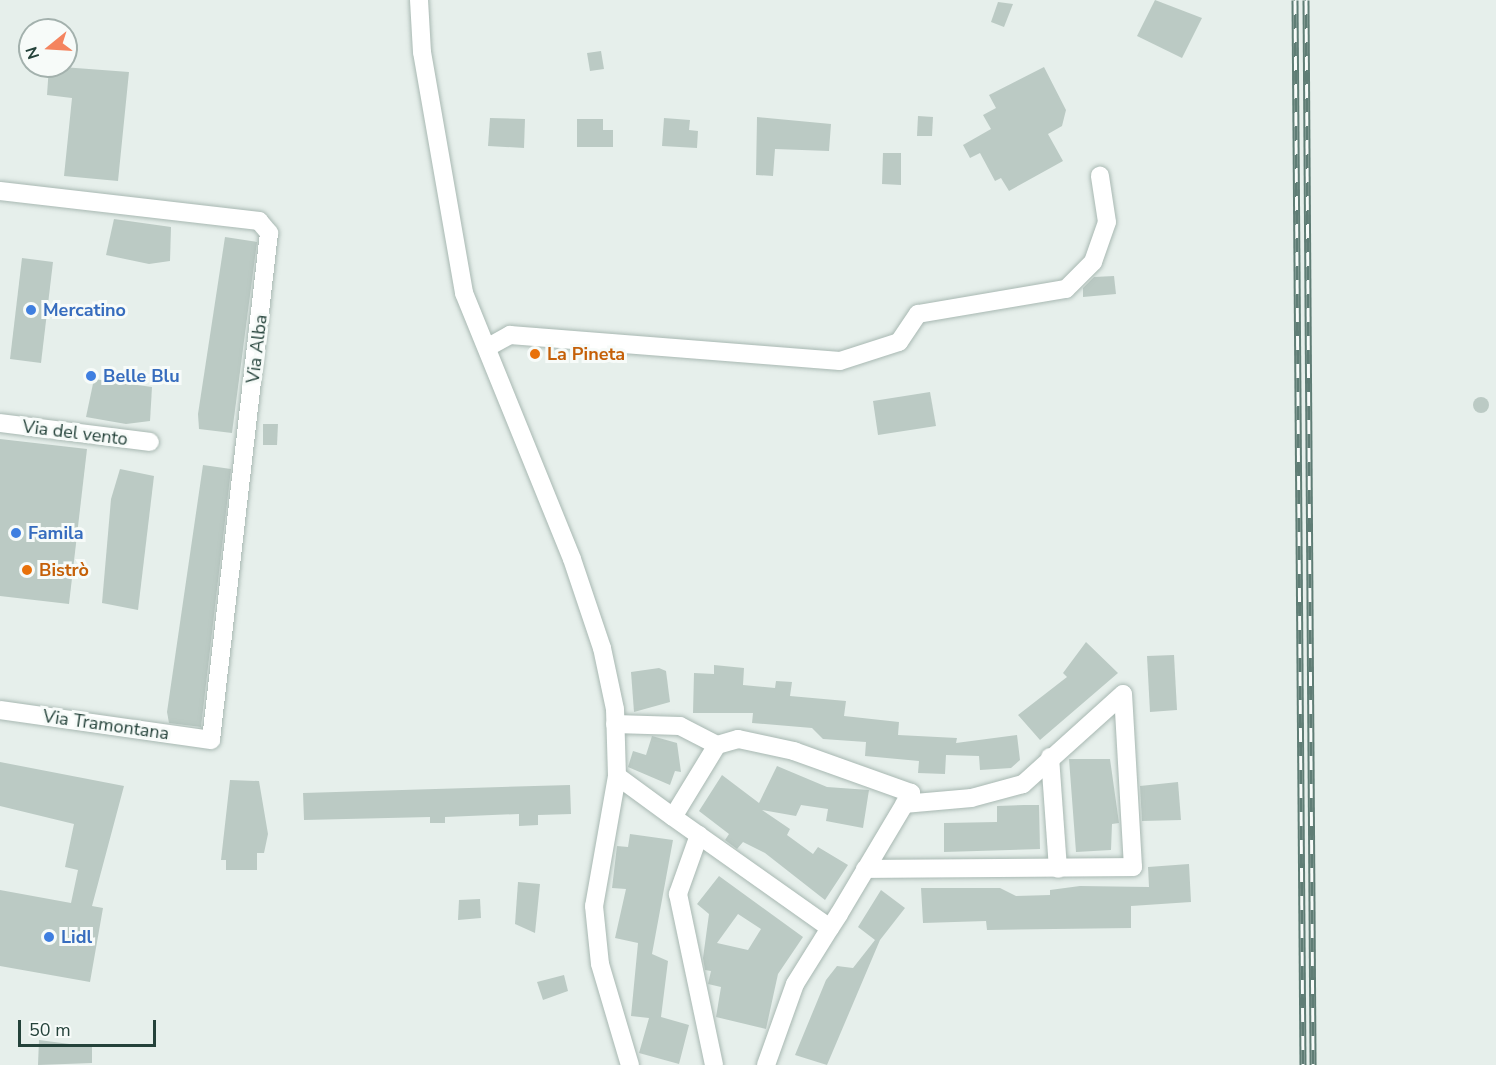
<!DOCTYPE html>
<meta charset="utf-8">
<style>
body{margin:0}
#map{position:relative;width:1496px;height:1065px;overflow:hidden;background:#e6efeb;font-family:"Nunito Sans",sans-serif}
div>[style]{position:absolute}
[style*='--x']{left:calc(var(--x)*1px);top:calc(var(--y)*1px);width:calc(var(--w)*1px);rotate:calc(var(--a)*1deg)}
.building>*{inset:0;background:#bbcac4}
.round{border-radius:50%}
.roads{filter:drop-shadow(0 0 2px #a8b8b2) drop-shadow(0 0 2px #a8b8b2)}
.minor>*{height:18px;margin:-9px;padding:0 9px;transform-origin:9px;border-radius:9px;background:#fff}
.rail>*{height:7px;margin-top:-3.5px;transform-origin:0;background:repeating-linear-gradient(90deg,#f7fbf9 0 14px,#5f7d75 0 28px);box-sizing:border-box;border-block:2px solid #5f7d75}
.dots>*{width:16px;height:16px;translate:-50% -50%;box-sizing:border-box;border:3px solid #f7fbf9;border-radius:50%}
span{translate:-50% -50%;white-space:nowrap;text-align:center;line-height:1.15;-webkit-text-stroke:6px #f7fbf9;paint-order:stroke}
.shop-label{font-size:18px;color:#366cbe;font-weight:700}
.left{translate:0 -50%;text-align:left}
.street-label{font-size:18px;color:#24423a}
.food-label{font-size:18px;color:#c56008;font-weight:700}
.north{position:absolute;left:18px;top:18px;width:60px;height:60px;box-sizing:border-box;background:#f7fbf9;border:2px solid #a3b1ad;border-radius:50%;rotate:252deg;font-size:16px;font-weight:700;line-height:24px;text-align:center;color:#24423a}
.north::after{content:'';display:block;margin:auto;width:21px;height:27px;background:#f4845f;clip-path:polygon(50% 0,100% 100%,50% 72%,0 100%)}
.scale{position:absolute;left:18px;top:1020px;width:138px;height:27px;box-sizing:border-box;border:3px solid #24423a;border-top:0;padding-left:8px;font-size:18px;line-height:21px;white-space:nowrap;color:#24423a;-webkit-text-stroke:4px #f7fbf9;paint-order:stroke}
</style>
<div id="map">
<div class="building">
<i style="clip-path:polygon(1155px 0,1202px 18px,1182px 58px,1137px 36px)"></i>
<i style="clip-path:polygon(998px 2px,1013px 4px,1004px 27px,991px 22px)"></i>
<i style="clip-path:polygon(601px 51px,604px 69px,590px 71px,587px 53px)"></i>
<i style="clip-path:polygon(49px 66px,129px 72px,118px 181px,64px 176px,72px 98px,47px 95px)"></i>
<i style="clip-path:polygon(1044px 67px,1066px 110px,1062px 126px,1048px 134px,1063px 161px,1009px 191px,1001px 178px,995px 181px,980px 153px,970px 158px,963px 145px,991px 129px,983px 115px,996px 108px,989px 95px)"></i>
<i style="clip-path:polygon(918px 116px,933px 117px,932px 136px,917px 136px)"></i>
<i style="clip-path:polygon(757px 117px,831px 124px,829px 151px,775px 149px,773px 176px,756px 175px)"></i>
<i style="clip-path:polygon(490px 118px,525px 119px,524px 148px,488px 146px)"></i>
<i style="clip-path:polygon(664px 118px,690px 120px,689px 130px,698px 131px,697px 148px,662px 146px)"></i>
<i style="clip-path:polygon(577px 119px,603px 119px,603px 130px,613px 130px,613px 147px,577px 147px)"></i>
<i style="clip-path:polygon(883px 153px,901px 153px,901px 185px,882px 184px)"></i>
<i style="clip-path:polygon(114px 219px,171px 227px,170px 261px,149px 264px,106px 255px)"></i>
<i style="clip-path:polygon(225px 237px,257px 242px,232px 433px,199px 429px,198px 414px)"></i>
<i style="clip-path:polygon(22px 258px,53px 262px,41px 363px,10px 359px)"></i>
<i style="clip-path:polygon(1114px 276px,1116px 294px,1083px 297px,1083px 288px,1094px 277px)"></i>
<i style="clip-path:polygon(94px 379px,152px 387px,150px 421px,126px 424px,86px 417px)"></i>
<i style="clip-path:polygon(930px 392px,936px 426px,878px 435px,873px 401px)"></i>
<i class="round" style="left:1473px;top:397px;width:16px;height:16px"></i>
<i style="clip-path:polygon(263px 424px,278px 424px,277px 445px,263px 445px)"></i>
<i style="clip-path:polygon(0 439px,87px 449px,69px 604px,0 596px)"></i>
<i style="clip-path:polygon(203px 465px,231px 469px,201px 727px,169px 723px,167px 712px)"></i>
<i style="clip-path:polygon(120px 469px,154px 476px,138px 610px,102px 603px,111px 499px)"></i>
<i style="clip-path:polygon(1086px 642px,1118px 673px,1040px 740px,1018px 715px,1067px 677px,1063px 673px)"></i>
<i style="clip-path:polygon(1174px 655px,1177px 710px,1150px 712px,1147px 656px)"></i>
<i style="clip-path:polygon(714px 665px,744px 668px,743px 685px,775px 688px,776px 681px,792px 682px,790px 696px,846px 701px,844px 716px,899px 722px,898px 735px,957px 738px,956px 743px,1017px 735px,1020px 760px,1011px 768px,980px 770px,979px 756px,946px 755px,945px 774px,918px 773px,919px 761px,865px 756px,866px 742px,823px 739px,812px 728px,752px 723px,753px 713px,693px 713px,694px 673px,714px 674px)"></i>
<i style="clip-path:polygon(659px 668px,666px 671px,670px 702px,634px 712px,631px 672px)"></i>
<i style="clip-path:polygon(652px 736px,677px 743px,681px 772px,675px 771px,670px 785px,628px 767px,633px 751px,646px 755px)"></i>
<i style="clip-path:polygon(1069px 759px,1110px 759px,1119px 823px,1112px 824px,1111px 850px,1076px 852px)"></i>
<i style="clip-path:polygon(0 762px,124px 786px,92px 906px,103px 908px,90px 982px,0 966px,0 890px,71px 903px,78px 870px,65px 867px,74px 824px,0 806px)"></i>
<i style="clip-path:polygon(777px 766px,827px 787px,869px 790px,863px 828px,826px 821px,828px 809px,801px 805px,796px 816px,762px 810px,790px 829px,787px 835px,813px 854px,818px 847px,848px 865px,825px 900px,765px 853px,743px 842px,737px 849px,725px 840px,729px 834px,699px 811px,722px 775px,759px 803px)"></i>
<i style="clip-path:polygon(230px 780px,259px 781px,268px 834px,264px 853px,257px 853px,257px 870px,226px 870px,226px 860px,221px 860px)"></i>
<i style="clip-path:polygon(1178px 782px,1181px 820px,1142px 821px,1140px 786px)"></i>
<i style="clip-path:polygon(570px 785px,571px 814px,538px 815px,538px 825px,519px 826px,519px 814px,445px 817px,445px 823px,430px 823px,430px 817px,304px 820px,303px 793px)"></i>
<i style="clip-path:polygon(1024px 805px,1039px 805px,1040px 849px,944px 852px,944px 823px,997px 822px,997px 806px)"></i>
<i style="clip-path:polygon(630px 834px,673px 840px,652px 954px,668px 961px,661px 1017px,689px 1025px,679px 1064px,639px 1053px,649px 1018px,631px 1016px,638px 943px,615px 938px,626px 889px,612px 888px,617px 846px,628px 847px)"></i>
<i style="clip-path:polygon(1189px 864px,1191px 902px,1131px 906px,1131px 928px,987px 930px,986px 921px,923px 923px,921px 888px,1000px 888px,1016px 896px,1050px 895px,1050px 890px,1080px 886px,1149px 887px,1148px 867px)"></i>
<i style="clip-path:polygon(evenodd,719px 876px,803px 937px,778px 974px,766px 1029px,716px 1017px,721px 987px,708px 984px,711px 971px,705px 970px,703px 958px,709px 914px,697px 904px,719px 876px,738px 914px,761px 929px,748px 950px,717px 943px,738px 914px)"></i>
<i style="clip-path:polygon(518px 882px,540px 884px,535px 933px,515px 924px)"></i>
<i style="clip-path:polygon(881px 890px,905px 908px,880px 940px,827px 1065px,795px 1055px,826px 980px,837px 966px,853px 968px,875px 940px,858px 927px)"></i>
<i style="clip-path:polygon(480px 899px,481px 918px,458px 920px,459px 900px)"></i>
<i style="clip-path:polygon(564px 975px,568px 991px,543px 1000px,537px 982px)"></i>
<i style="clip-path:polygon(39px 1040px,92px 1047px,92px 1063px,38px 1065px)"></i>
</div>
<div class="roads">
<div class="minor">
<i style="--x:419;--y:0;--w:52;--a:86.7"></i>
<i style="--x:422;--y:52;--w:245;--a:80.1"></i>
<i style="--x:464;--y:293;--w:287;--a:67.9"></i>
<i style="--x:572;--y:559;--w:94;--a:71.4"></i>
<i style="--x:602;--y:648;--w:62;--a:78"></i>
<i style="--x:615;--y:709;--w:67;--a:88.3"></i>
<i style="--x:617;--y:776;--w:132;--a:100"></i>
<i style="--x:594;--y:906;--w:58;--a:84.1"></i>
<i style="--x:600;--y:964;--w:105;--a:73.5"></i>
<i style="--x:0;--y:191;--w:261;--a:6.6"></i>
<i style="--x:259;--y:221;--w:16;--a:50"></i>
<i style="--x:269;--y:233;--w:510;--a:96.53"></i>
<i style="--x:211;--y:740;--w:213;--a:-171.9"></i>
<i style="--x:490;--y:346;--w:23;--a:-29"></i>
<i style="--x:510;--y:335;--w:331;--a:4.5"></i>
<i style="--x:840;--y:361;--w:62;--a:-17.9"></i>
<i style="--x:899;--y:342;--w:34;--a:-56"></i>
<i style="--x:918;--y:314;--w:150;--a:-9.6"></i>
<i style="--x:1066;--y:289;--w:38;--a:-45"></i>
<i style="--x:1093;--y:262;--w:42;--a:-70.7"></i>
<i style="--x:1107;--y:222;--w:47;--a:-98.7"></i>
<i style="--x:0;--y:423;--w:151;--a:7.2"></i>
<i style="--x:615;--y:724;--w:65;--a:1.8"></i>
<i style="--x:680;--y:726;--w:42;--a:27.2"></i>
<i style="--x:1050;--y:757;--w:112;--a:85.9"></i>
<i style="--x:617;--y:776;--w:69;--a:36.2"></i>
<i style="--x:699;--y:835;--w:63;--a:109.6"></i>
<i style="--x:678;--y:894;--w:175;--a:78.1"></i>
<i style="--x:865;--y:869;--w:268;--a:-0.4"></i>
<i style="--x:1133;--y:867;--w:173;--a:-93.3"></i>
<i style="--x:1123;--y:694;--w:135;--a:138"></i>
<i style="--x:1023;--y:784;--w:54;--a:164.9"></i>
<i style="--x:971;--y:798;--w:67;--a:174.9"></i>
<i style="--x:766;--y:1065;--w:86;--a:-70.3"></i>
<i style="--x:795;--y:984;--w:66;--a:-58"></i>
<i style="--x:830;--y:928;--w:17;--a:-57"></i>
<i style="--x:839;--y:914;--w:141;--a:-59.2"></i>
<i style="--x:911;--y:793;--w:124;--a:-160.3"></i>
<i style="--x:794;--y:751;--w:57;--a:-167.9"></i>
<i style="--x:738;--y:739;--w:22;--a:164"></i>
<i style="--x:717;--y:745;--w:84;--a:121.4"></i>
<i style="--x:673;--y:817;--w:192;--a:35.3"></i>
</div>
</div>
<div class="rail">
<i style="--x:1295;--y:0;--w:1065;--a:89.57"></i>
<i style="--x:1306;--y:0;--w:1065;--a:89.62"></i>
</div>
<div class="dots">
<i style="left:31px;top:310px;background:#3f7fe0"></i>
<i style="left:535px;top:354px;background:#e8710a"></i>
<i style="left:91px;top:376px;background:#3f7fe0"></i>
<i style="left:16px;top:533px;background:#3f7fe0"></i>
<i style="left:27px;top:570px;background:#e8710a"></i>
<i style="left:49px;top:937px;background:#3f7fe0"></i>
</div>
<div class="shop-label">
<span class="left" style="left:43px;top:310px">Mercatino</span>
<span class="left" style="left:103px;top:376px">Belle Blu</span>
<span class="left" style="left:28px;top:533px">Famila</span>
<span class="left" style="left:61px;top:937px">Lidl</span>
</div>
<div class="street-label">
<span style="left:257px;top:349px;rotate:-83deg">Via Alba</span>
<span style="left:75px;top:433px;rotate:7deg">Via del vento</span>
<span style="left:106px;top:725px;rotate:8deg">Via Tramontana</span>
</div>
<div class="food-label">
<span class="left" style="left:547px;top:354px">La Pineta</span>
<span class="left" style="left:39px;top:570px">Bistrò</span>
</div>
<div class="north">N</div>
<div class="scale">50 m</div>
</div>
